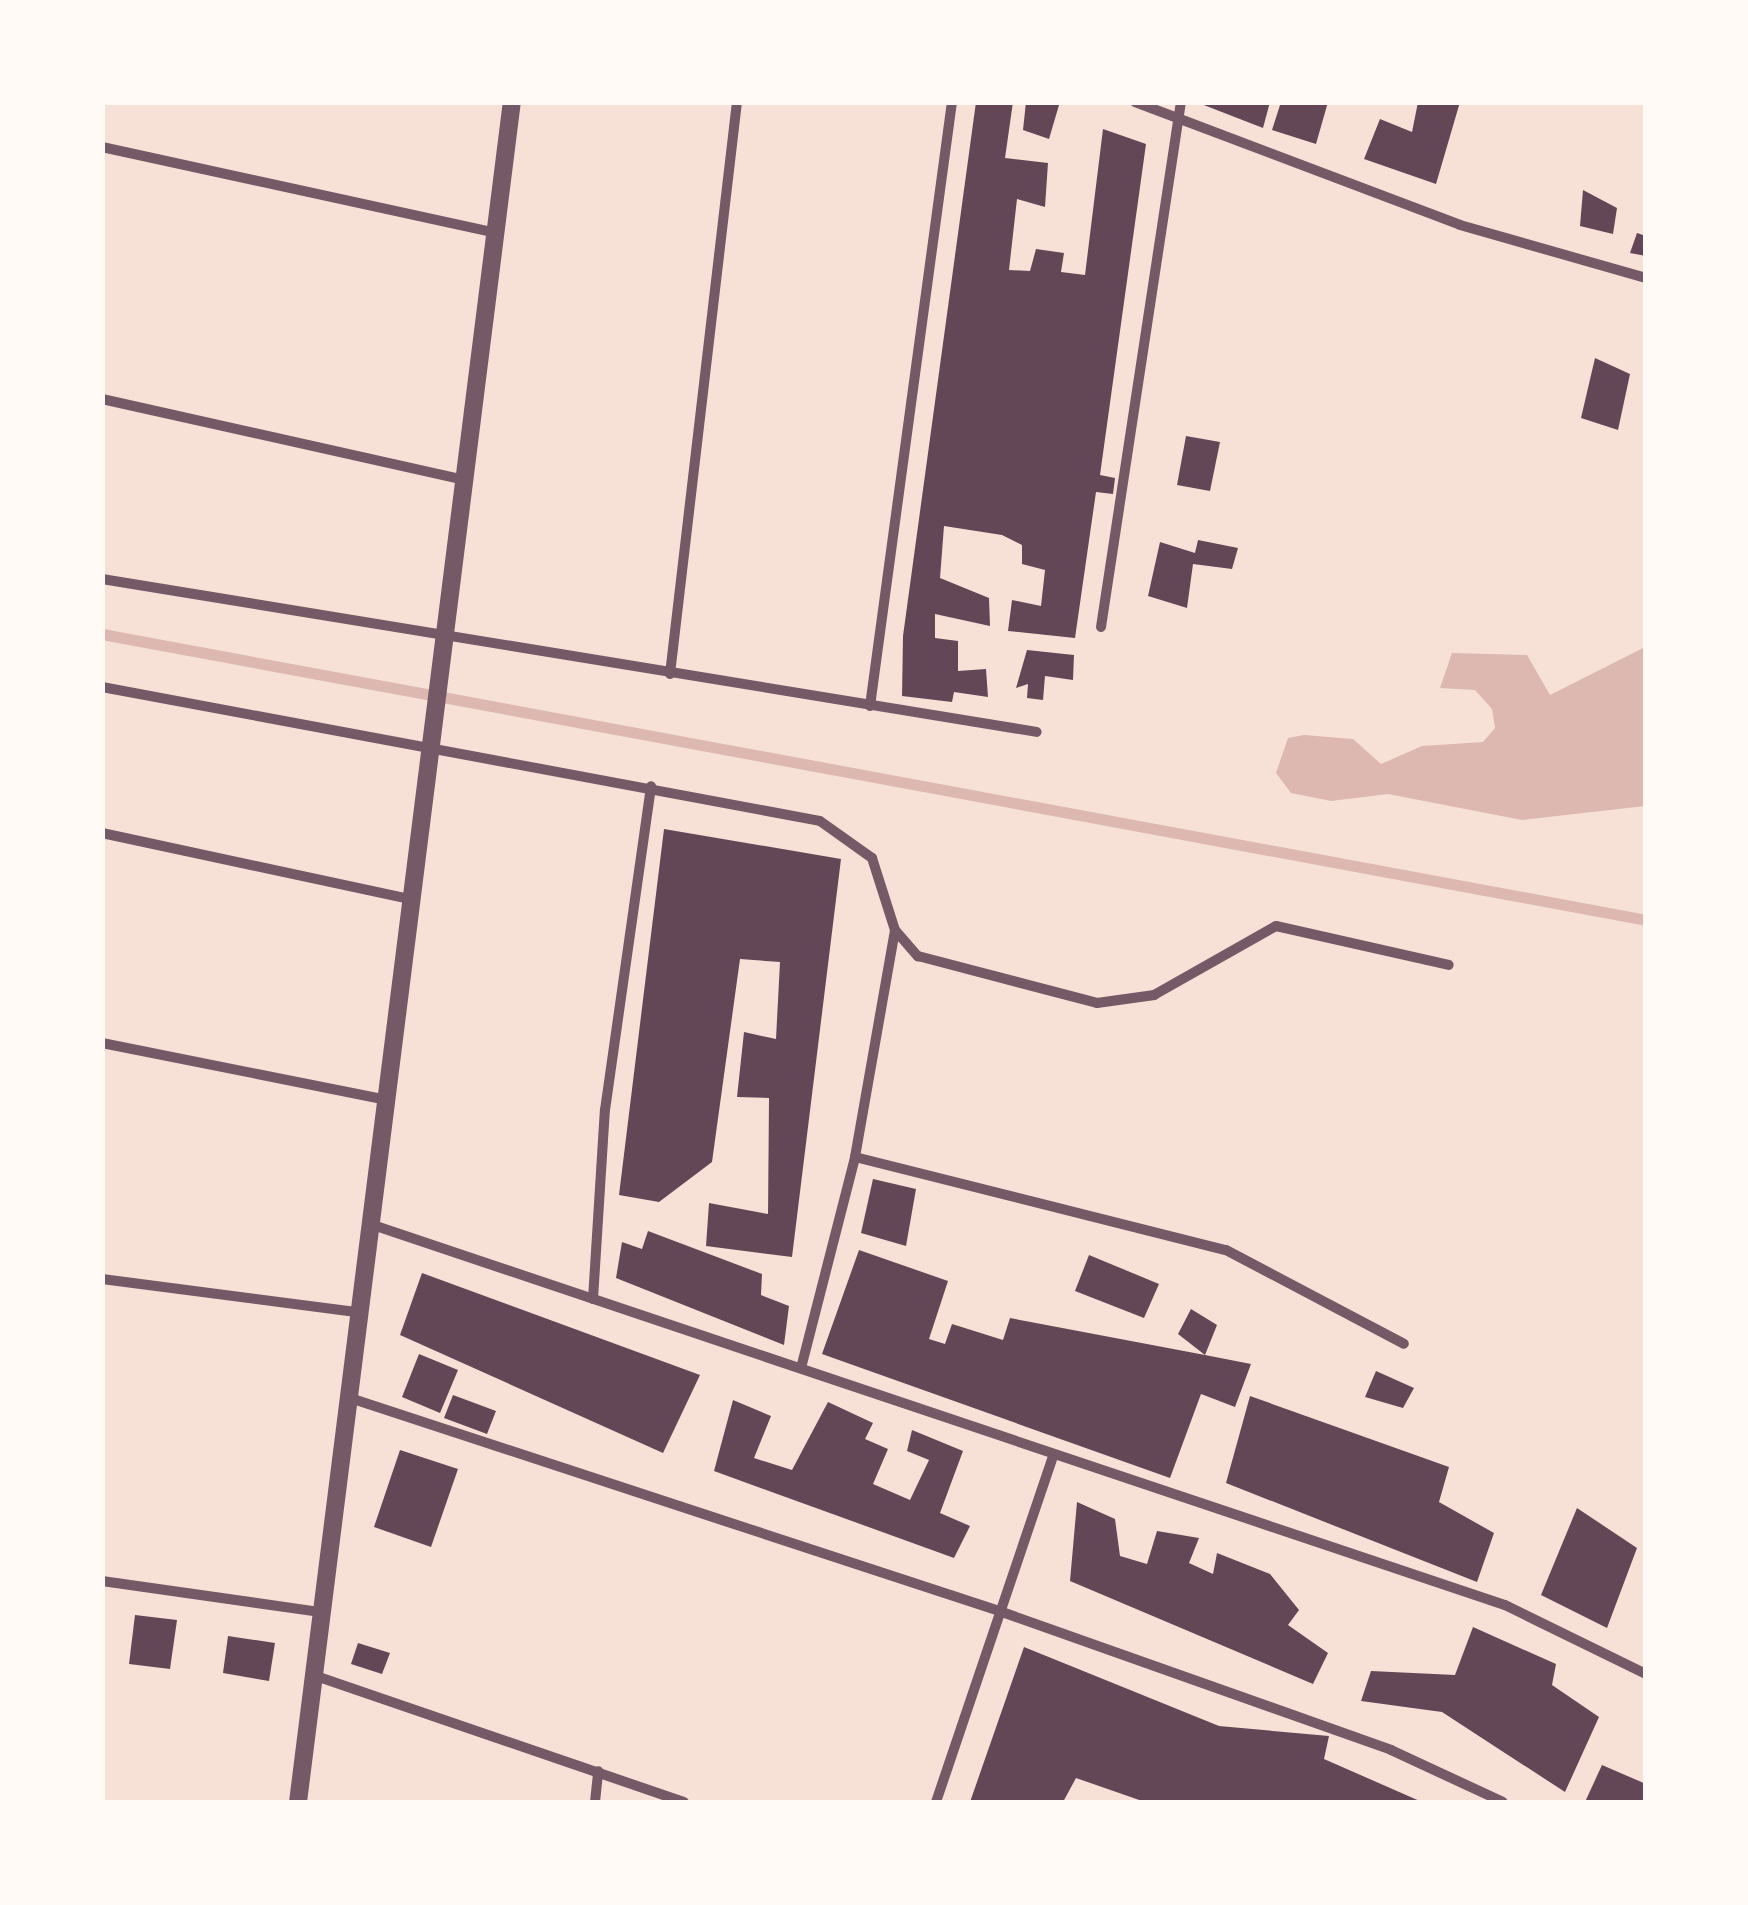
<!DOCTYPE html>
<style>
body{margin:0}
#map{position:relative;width:1748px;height:1905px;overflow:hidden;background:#f7e1d7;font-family:Arial,sans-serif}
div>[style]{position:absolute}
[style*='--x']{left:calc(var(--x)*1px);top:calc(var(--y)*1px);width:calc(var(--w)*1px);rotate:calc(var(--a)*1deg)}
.water>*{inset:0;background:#dcb8b0}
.stream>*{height:11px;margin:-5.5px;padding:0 5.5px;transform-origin:5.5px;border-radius:5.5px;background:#dcb8b0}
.building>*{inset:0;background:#644757}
.minor>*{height:10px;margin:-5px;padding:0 5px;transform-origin:5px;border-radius:5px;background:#755966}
.tertiary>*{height:18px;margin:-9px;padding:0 9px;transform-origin:9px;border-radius:9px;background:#755966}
span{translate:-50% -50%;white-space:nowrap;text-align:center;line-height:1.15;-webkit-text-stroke:8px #fffaf5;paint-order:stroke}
.frame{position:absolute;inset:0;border:105px solid #fffaf5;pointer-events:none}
</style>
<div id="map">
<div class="water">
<i style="clip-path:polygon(1645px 647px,1645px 806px,1522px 820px,1388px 794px,1331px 801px,1291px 793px,1276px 773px,1288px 738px,1304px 735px,1353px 739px,1381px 764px,1422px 746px,1483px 742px,1495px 728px,1492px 709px,1475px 690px,1440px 688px,1452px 653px,1527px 655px,1550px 695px)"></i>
</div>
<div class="stream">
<i style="--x:102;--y:634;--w:1570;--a:10.49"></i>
</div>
<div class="building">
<i style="clip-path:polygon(976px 102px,1013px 102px,1005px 158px,1048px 163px,1045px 207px,1017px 199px,1009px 270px,1030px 271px,1036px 249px,1064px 253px,1061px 272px,1085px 275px,1103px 129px,1146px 144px,1100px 475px,1115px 478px,1113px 494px,1096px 492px,1075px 638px,1008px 631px,1012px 600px,1041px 606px,1045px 570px,1022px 564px,1022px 545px,1002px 535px,944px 526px,940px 578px,989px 598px,990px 626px,935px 614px,935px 638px,958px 641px,958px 671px,986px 669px,988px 697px,954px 692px,952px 702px,902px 696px,903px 636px)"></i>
<i style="clip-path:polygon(1026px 102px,1059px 105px,1049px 139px,1023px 130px)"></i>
<i style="clip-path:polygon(1196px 102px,1270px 102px,1263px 128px)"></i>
<i style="clip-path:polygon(1281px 102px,1328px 102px,1316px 144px,1272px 130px)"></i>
<i style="clip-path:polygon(1418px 102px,1460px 102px,1436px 184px,1364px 159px,1380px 119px,1412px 132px)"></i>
<i style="clip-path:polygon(1583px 190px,1617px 208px,1613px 234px,1580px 226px)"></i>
<i style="clip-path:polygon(1637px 233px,1646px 236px,1646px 256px,1630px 253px)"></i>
<i style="clip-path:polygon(1595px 358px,1630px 374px,1618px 430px,1581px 418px)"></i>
<i style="clip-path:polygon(1186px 436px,1220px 442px,1210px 491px,1177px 485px)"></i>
<i style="clip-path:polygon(1198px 540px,1238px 548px,1232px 569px,1193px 564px,1187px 608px,1148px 596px,1160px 542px,1195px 553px)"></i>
<i style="clip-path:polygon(1027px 650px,1074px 655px,1073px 680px,1045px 676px,1043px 700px,1027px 698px,1028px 684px,1016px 688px)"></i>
<i style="clip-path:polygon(664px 829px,841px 859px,792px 1257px,706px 1246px,709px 1203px,768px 1214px,769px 1098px,737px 1097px,744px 1032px,776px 1039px,780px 962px,740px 959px,712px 1162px,659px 1202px,619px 1195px)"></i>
<i style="clip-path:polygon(873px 1179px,916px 1189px,906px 1246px,861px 1233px)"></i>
<i style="clip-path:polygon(648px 1231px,762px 1274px,761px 1295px,789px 1306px,784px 1345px,616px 1278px,622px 1242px,642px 1249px)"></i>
<i style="clip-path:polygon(859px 1250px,948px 1281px,929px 1339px,945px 1344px,952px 1324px,1003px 1340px,1010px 1318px,1205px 1355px,1178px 1334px,1191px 1309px,1217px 1325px,1205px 1355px,1251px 1364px,1235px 1407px,1201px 1394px,1170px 1478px,822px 1354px)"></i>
<i style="clip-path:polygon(1089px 1255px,1159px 1284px,1144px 1318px,1075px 1291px)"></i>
<i style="clip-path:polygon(422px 1273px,700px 1375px,663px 1453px,400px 1335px)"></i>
<i style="clip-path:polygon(419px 1354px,458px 1370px,440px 1413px,402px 1397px)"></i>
<i style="clip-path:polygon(1376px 1371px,1414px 1388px,1403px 1408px,1365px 1397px)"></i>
<i style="clip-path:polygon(453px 1395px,496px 1411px,487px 1434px,444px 1418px)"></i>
<i style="clip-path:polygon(1250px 1396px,1449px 1467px,1439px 1502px,1494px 1533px,1477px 1582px,1226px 1483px)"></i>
<i style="clip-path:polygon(733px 1400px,771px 1416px,754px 1458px,792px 1470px,828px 1402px,873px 1423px,865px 1439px,888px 1449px,873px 1484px,910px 1500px,929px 1460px,907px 1451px,912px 1430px,963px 1451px,940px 1513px,970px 1526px,954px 1558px,714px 1471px)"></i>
<i style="clip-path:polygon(400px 1450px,458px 1469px,431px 1547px,374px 1527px)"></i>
<i style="clip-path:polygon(1077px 1502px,1115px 1519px,1120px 1556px,1147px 1564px,1157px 1531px,1199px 1538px,1189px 1563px,1213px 1574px,1217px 1553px,1270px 1574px,1299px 1610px,1288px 1625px,1328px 1653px,1313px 1684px,1070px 1581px)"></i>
<i style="clip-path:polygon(1577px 1508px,1637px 1548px,1607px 1628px,1541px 1595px)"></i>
<i style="clip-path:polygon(135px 1615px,177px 1620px,170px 1669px,129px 1664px)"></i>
<i style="clip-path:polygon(1473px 1627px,1556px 1664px,1552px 1685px,1599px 1717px,1565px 1792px,1442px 1712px,1361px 1701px,1371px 1671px,1455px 1675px)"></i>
<i style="clip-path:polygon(228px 1636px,275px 1643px,269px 1681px,223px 1673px)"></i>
<i style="clip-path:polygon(358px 1643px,390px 1653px,382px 1674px,351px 1664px)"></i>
<i style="clip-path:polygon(1024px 1647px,1219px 1726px,1329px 1736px,1324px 1759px,1422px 1802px,1145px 1802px,1076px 1778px,1063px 1802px,970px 1802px)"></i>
<i style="clip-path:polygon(1602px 1765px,1646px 1784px,1646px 1802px,1585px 1802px)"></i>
</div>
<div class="minor">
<i style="--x:1135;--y:102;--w:347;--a:20.7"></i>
<i style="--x:1460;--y:225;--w:193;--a:15.9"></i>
<i style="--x:102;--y:147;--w:402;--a:12.3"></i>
<i style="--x:102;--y:399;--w:370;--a:12.6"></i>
<i style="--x:102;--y:579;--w:947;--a:9.29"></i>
<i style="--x:1101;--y:627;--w:531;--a:-81.34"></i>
<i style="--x:670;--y:674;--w:576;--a:-83.32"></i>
<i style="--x:102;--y:687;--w:730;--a:10.57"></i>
<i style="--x:820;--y:821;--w:64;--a:35.4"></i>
<i style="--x:872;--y:858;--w:76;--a:72.3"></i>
<i style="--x:895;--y:930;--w:35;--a:49"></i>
<i style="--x:918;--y:956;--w:185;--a:14.7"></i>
<i style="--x:1097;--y:1003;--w:58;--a:-8"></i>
<i style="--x:1154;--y:995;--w:140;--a:-29.5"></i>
<i style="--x:1276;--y:926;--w:177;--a:12.7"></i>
<i style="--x:870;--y:706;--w:610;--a:-82.27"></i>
<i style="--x:102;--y:833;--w:314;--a:12.1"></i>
<i style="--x:102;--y:1043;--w:287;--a:11.3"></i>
<i style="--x:855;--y:1157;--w:382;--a:14.1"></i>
<i style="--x:1226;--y:1250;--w:201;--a:27.8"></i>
<i style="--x:370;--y:1224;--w:1197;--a:18.56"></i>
<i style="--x:1505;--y:1605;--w:157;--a:26.1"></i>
<i style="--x:102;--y:1279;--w:256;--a:7.4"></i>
<i style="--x:593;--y:1299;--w:189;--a:-86.4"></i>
<i style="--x:605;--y:1110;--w:327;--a:-81.9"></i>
<i style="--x:801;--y:1368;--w:218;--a:-75.6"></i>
<i style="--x:855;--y:1157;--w:230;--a:-80"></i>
<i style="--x:347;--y:1397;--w:689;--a:18.17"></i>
<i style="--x:1002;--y:1612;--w:413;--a:19.5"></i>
<i style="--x:1391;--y:1750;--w:123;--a:24.9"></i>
<i style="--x:102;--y:1581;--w:221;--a:8.1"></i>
<i style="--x:313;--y:1675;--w:392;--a:18.9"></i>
<i style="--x:595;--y:1802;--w:31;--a:-84"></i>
<i style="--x:936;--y:1802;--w:362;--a:-71.3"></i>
</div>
<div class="tertiary">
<i style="--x:298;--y:1802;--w:1713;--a:-82.83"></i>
</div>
<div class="frame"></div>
</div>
